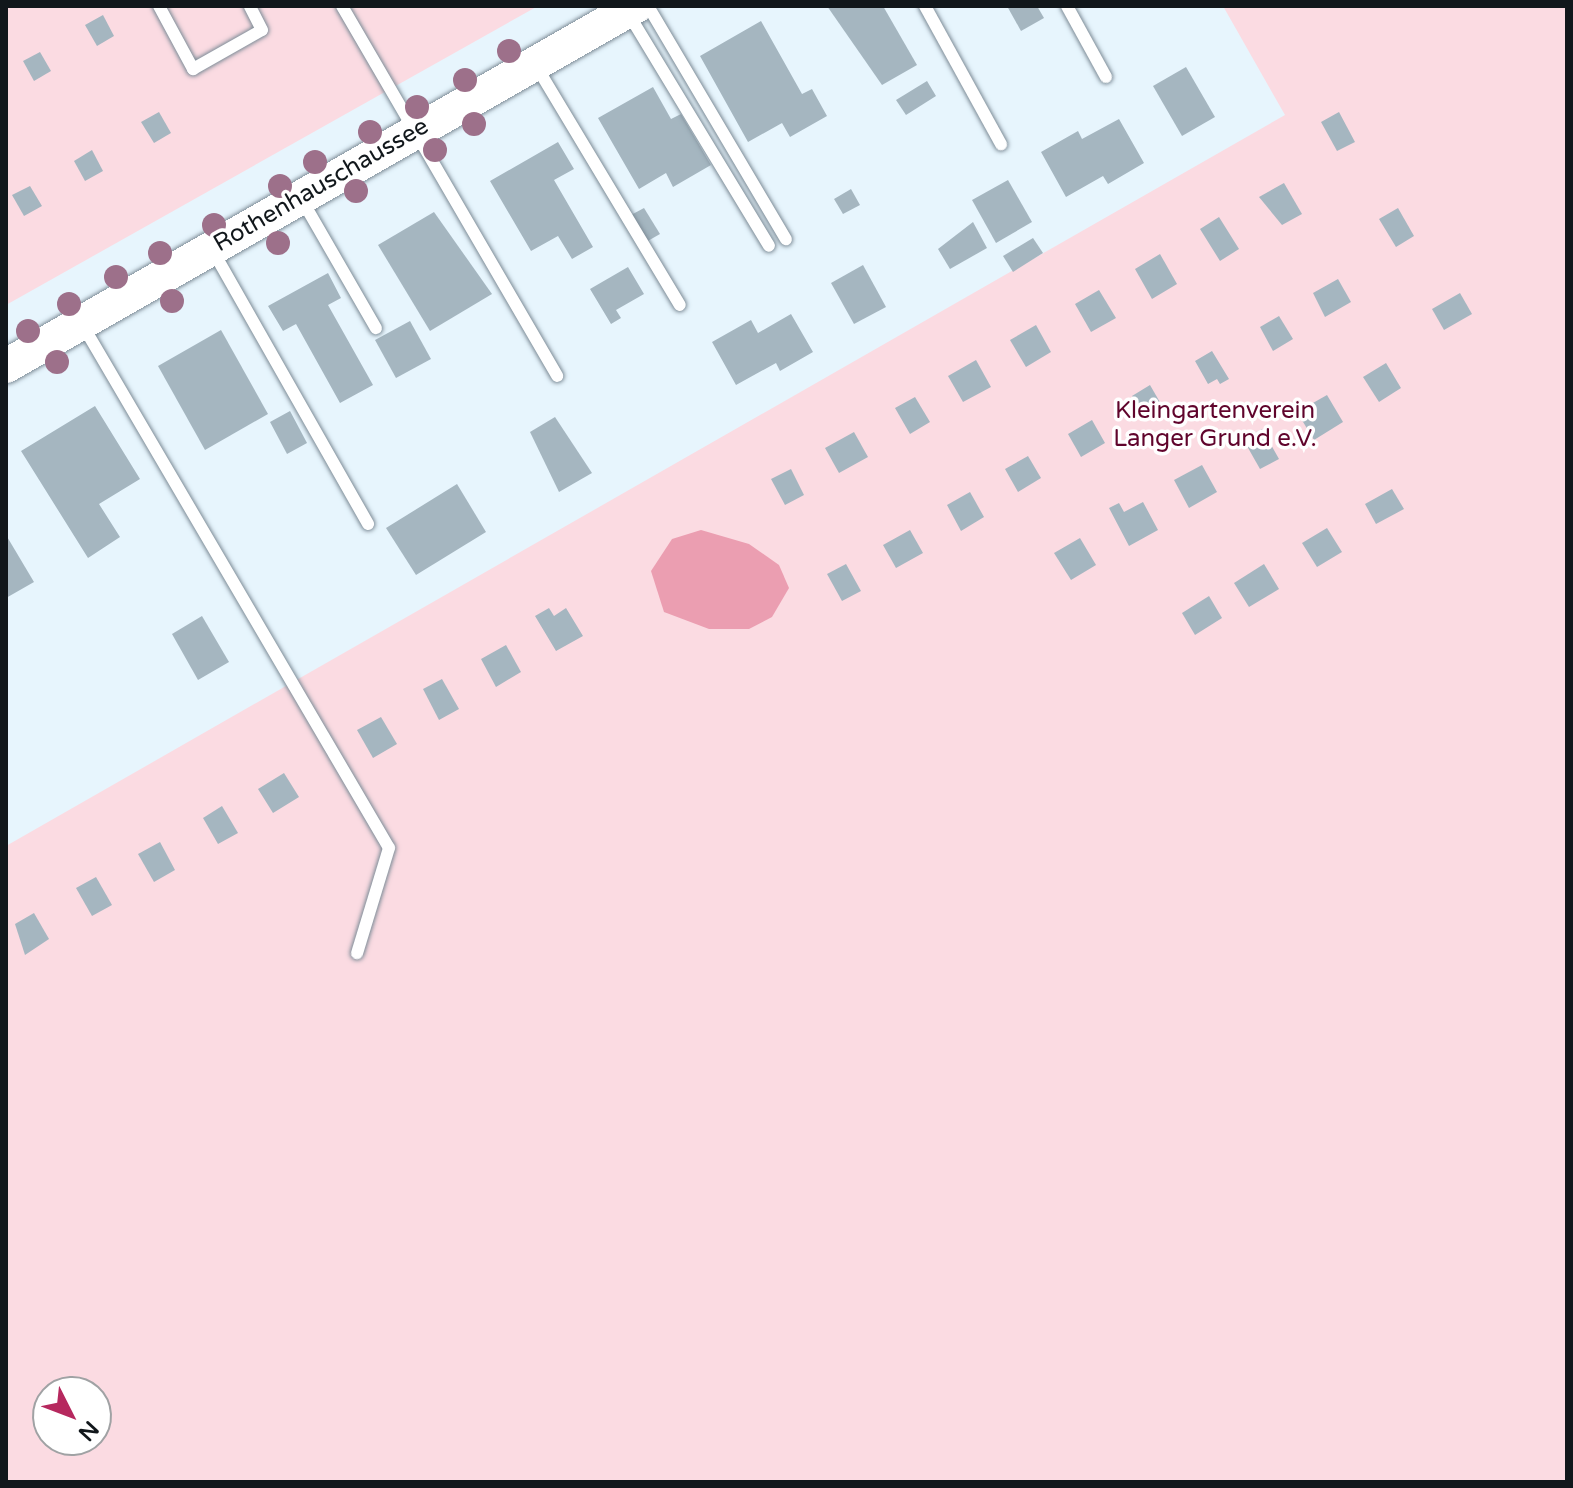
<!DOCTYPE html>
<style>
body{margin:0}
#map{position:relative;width:1573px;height:1488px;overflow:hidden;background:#e7f5fd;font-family:"Varela Round",sans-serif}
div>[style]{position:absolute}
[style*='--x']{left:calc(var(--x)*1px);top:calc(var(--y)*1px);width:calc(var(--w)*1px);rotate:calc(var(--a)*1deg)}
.green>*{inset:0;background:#fbdbe2}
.water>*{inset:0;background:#eb9eb1}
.building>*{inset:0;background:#a5b6c0}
.roads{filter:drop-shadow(0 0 2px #7d8c97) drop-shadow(0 0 2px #7d8c97)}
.service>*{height:12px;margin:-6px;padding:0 6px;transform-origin:6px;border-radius:6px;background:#fff}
.secondary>*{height:34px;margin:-17px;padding:0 17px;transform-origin:17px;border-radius:17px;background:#fff}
.trees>*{width:24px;height:24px;margin:-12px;border-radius:50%;background:#9d708a}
span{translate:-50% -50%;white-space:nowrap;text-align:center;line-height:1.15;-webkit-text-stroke:7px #fff;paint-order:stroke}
.street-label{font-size:24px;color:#11171b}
.park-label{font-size:24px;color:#60042c}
.frame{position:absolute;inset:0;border:8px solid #11171b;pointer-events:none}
.north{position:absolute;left:32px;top:1376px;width:80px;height:80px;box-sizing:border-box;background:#fff;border:2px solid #a0a2a4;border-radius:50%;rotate:132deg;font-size:22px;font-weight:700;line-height:32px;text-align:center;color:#11171b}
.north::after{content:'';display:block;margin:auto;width:28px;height:36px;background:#b6285e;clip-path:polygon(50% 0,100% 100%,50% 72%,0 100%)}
</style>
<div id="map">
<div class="green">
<i style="clip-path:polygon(6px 6px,538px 6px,6px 305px)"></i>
<i style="clip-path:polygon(evenodd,1223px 6px,1567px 6px,1567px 1482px,6px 1482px,6px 846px,1285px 115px,1223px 6px,48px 1392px,96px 1392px,96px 1440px,48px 1440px,48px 1392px)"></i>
</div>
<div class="water">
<i style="clip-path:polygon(701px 530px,749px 544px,779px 565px,789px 588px,772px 617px,749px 629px,709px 629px,664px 612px,651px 571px,672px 539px)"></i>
</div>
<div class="building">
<i style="clip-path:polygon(827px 6px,883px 6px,917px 65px,882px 85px)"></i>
<i style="clip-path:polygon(1007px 6px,1037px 6px,1044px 18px,1021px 31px)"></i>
<i style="clip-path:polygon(103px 15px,114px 36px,97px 46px,85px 25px)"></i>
<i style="clip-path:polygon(761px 21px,802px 94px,812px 89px,827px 116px,790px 137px,782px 123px,748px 142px,700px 56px)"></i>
<i style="clip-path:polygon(40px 52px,51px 71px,34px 81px,23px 61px)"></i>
<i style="clip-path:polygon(1186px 67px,1215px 117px,1182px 136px,1153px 86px)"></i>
<i style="clip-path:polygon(927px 81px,936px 96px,906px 115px,896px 100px)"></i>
<i style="clip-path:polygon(653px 87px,671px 119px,681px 114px,711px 165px,673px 187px,666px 173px,639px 189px,598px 118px)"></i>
<i style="clip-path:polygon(159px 112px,171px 133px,154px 143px,141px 122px)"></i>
<i style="clip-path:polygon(1339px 112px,1355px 142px,1337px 151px,1321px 122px)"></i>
<i style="clip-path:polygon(1119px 119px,1144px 163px,1108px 184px,1103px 176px,1066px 197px,1041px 152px,1078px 131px,1082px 139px)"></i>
<i style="clip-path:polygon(558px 142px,574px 169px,554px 180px,593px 247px,572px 259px,558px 236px,531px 251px,490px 181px)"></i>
<i style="clip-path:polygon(92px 150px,103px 171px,85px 181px,74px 161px)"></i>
<i style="clip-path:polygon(1008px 180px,1032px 222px,996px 243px,972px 200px)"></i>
<i style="clip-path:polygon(1284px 183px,1302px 214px,1282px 225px,1259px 197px)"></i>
<i style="clip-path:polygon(30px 186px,42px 206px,24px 216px,12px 195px)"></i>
<i style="clip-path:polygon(851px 189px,860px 205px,843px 214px,834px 199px)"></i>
<i style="clip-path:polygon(644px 208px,660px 234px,646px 242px,631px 215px)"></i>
<i style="clip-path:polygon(1398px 208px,1414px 236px,1396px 247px,1379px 219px)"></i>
<i style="clip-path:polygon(434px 212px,492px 294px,430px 331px,378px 245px)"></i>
<i style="clip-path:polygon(1219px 217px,1239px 249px,1220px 261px,1200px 229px)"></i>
<i style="clip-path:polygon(973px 222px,987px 248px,950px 269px,938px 249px)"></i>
<i style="clip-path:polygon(1033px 238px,1043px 253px,1013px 272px,1003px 256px)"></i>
<i style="clip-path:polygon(1160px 254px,1177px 284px,1152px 299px,1135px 269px)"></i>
<i style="clip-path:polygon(863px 265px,886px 307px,854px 324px,831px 283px)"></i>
<i style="clip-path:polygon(628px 267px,644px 294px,616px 310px,621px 318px,611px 324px,590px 289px)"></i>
<i style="clip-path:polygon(328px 273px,341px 298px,328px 305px,373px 385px,340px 403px,296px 324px,283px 331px,268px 306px)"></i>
<i style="clip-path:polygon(1338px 279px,1351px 302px,1325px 317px,1313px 293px)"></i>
<i style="clip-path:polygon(1099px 290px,1116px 318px,1091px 332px,1075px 304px)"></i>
<i style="clip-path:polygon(1460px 293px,1472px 314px,1444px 330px,1432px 309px)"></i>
<i style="clip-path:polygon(791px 314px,813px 352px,780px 371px,776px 363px,736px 385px,712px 342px,751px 320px,758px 333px)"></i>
<i style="clip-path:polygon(1279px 316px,1293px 339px,1273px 351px,1260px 327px)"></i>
<i style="clip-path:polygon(410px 321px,431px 359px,396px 378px,375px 340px)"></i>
<i style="clip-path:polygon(1036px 325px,1051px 352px,1026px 367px,1010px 340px)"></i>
<i style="clip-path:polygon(221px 330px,268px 414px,205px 450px,158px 366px)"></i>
<i style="clip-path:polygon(1212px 351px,1229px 379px,1220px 384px,1217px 379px,1208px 384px,1195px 361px)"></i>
<i style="clip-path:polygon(976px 360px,991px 387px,963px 402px,948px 376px)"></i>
<i style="clip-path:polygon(1386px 363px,1401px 388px,1379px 402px,1363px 377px)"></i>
<i style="clip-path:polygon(1150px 385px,1165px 411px,1147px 421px,1132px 396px)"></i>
<i style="clip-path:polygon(1327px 395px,1343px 422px,1314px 440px,1297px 412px)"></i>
<i style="clip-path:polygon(915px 397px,930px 422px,910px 434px,895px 408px)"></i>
<i style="clip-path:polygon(95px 406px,140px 479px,99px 504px,120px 537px,88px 558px,21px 451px)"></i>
<i style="clip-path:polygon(290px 411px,307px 443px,287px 454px,270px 422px)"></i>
<i style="clip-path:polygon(555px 417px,592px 473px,559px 492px,530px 432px)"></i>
<i style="clip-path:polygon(1092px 420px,1105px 443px,1081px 457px,1068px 434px)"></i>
<i style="clip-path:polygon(1262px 429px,1279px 459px,1260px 469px,1243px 439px)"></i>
<i style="clip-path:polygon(854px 432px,868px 457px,839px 473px,825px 448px)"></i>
<i style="clip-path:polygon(1028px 456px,1041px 478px,1018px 492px,1005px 469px)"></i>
<i style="clip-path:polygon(1202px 465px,1217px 492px,1189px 508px,1174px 480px)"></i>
<i style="clip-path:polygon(791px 469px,804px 495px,785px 505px,771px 479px)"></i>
<i style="clip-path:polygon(457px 484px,486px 532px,416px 575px,386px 528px)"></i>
<i style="clip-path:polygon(1392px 489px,1404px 509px,1376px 524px,1365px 504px)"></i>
<i style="clip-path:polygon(970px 492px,984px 517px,961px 531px,947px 505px)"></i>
<i style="clip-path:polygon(1143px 502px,1158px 530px,1129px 546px,1109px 508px,1119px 503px,1124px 512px)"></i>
<i style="clip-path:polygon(1327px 528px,1342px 552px,1317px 567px,1302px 543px)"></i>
<i style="clip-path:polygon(910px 530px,923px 553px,896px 568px,883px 545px)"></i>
<i style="clip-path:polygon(6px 535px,34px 582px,6px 598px)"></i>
<i style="clip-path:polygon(1080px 538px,1096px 565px,1071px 580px,1054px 553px)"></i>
<i style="clip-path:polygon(846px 564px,861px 591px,842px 601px,827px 574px)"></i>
<i style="clip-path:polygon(1264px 564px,1279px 589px,1249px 607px,1234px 583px)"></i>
<i style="clip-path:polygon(1209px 596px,1222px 618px,1195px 635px,1182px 613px)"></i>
<i style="clip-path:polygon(549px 608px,554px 616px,566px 608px,583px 636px,556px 651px,535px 616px)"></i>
<i style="clip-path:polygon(202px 616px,229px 662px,198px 680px,172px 634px)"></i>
<i style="clip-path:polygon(506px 645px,521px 672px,496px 687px,481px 659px)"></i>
<i style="clip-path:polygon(442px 679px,459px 709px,439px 720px,423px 689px)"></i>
<i style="clip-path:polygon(381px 717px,397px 744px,373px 758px,357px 730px)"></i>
<i style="clip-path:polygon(284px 773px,299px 797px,273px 813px,258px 789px)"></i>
<i style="clip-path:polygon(222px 806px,238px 833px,218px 844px,203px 818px)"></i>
<i style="clip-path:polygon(160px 842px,175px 870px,154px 882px,138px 854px)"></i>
<i style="clip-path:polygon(96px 877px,112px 905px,92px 916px,76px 888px)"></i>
<i style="clip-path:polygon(34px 913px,49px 939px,25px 955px,15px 924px)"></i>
</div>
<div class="roads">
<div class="service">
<i style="--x:159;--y:6;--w:72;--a:61.6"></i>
<i style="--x:193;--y:69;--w:79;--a:-29.5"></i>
<i style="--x:262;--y:30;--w:27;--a:-117"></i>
<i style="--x:342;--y:6;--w:428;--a:59.8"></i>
<i style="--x:648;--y:6;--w:271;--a:59.4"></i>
<i style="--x:925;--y:6;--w:158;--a:61.2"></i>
<i style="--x:1067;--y:6;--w:81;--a:61.2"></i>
<i style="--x:628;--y:13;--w:272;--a:58.8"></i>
<i style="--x:535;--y:64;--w:281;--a:59"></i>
<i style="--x:302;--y:200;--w:148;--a:60"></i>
<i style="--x:213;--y:251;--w:314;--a:60.4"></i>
<i style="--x:82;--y:324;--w:607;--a:59.63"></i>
<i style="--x:389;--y:848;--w:110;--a:106.9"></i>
</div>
<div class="secondary">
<i style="--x:6;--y:366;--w:726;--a:-29.74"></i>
</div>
</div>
<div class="trees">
<i style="left:509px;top:51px"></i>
<i style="left:465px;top:80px"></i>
<i style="left:417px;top:107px"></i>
<i style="left:474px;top:124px"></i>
<i style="left:370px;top:132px"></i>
<i style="left:435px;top:150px"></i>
<i style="left:315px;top:162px"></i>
<i style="left:280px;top:186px"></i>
<i style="left:356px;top:191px"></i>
<i style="left:214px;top:225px"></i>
<i style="left:278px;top:243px"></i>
<i style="left:160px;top:253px"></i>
<i style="left:116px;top:277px"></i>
<i style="left:172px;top:301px"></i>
<i style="left:69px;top:304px"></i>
<i style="left:28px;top:331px"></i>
<i style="left:57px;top:362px"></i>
</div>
<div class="street-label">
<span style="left:321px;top:185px;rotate:-30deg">Rothenhauschaussee</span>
</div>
<div class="park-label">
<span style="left:1215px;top:425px">Kleingartenverein<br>Langer Grund e.V.</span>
</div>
<div class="frame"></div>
<div class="north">N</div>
</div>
